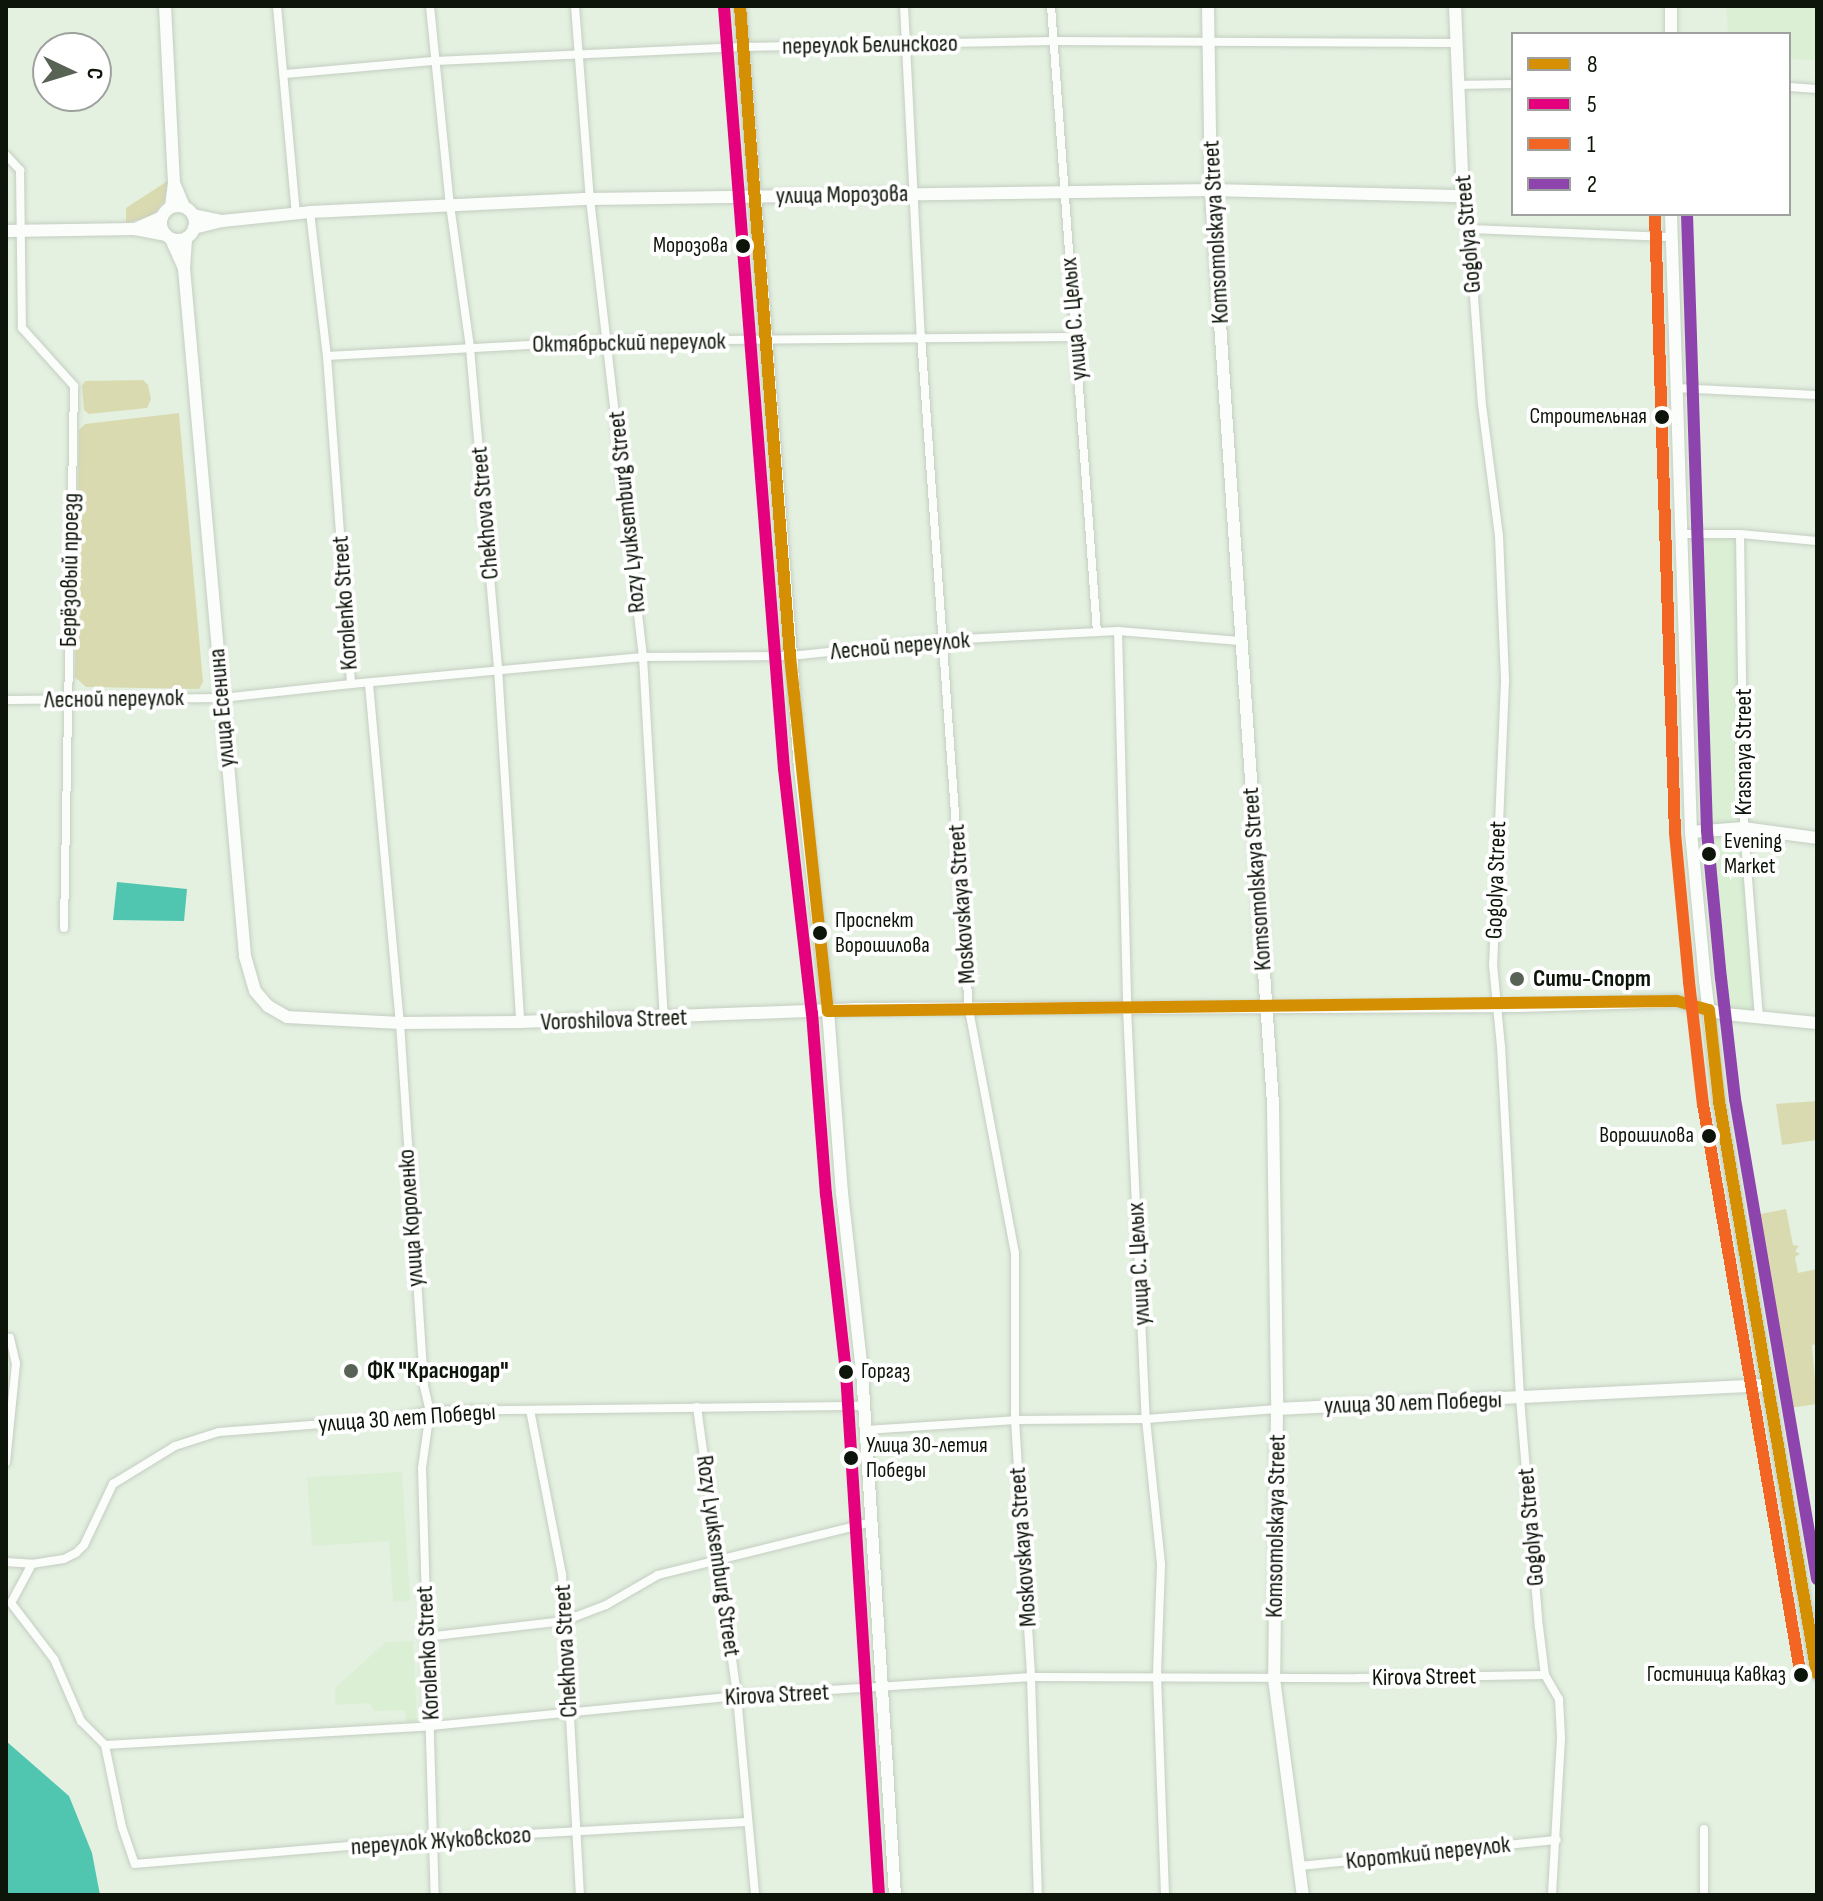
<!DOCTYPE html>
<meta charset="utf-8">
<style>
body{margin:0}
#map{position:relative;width:1823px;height:1901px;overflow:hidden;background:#e4f1e1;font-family:"Sofia Sans Condensed",sans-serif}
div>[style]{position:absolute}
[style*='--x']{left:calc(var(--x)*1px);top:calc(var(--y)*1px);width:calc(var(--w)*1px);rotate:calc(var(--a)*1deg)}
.built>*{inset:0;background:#daefd4}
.green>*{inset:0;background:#dadab1}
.water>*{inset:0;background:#50c6b0}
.roads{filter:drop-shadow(0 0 2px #c4cec1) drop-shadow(0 0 2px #c4cec1)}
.street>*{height:8px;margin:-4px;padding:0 4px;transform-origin:4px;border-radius:4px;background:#fbfdfa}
.secondary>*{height:12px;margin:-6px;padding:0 6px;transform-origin:6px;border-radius:6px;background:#fbfdfa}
.secondary>.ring{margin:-6px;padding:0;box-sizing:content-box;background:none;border:12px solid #fbfdfa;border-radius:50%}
.bus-1>*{height:12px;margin:-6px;padding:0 6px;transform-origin:6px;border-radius:6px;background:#d49002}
.bus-2>*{height:12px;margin:-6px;padding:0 6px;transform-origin:6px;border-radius:6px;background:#e5007d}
.bus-3>*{height:12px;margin:-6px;padding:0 6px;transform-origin:6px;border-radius:6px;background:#f26522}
.bus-4>*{height:12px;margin:-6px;padding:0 6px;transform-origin:6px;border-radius:6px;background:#8e44ad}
.dots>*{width:22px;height:22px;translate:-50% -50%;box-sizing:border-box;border:4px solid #fff;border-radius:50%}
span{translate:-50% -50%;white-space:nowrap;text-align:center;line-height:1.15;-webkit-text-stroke:8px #fff;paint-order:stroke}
.bus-label{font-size:22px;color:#0d150a}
.right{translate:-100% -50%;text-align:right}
.left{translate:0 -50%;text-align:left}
.street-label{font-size:24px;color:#0d150a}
.poi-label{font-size:24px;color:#0d150a;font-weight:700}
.frame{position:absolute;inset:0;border:8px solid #0d150a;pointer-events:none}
.legend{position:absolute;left:1511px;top:32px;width:280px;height:184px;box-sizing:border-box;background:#fff;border:2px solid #9ea19d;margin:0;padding:10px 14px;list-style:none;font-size:24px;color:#0d150a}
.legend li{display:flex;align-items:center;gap:16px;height:40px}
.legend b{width:40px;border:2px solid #9ea19d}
.north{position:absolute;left:32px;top:32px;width:80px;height:80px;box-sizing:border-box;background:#fff;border:2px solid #9ea19d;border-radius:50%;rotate:94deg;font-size:22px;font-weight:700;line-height:32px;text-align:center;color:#0d150a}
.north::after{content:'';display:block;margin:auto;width:28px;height:36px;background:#586255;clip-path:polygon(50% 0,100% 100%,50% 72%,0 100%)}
</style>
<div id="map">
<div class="built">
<i style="clip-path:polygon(1726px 6px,1817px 6px,1817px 60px,1789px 59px,1789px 34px,1728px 34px)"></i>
<i style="clip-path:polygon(1700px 534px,1740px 534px,1744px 828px,1759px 1017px,1725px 1014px,1710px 830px)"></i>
<i style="clip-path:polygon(402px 1472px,410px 1601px,393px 1602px,389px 1541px,312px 1546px,307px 1477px)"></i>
<i style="clip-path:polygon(413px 1641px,417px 1721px,406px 1722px,405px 1710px,374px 1711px,370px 1703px,335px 1705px,335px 1688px,386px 1642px)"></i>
</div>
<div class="green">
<i style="clip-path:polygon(169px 180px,164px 201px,153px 216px,126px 223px,126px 208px)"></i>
<i style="clip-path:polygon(143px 380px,148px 385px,151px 399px,147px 408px,89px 414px,84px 410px,82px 386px,85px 381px)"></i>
<i style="clip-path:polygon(179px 413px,203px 682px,199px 689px,86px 687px,75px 677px,79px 430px,85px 424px)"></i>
<i style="clip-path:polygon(1817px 1101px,1817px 1140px,1782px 1145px,1776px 1104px)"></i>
<i style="clip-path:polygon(1786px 1209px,1793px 1245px,1799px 1246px,1795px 1251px,1800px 1254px,1795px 1257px,1798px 1273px,1817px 1269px,1817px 1344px,1812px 1345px,1817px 1404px,1790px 1408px,1755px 1215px)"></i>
</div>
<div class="water">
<i style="clip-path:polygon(117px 882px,187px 889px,184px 921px,113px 920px)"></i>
<i style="clip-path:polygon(6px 1741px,69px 1796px,92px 1853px,100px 1895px,6px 1895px)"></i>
</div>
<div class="roads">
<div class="street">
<i style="--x:277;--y:6;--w:208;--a:84.8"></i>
<i style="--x:430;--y:6;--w:200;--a:84.3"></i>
<i style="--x:450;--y:205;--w:144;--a:82"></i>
<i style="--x:470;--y:348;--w:321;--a:85"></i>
<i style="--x:498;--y:668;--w:355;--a:86.4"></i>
<i style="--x:575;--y:6;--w:194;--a:85.6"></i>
<i style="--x:590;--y:199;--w:461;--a:83.4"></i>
<i style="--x:643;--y:657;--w:363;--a:86.7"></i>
<i style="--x:904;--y:6;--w:330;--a:87.1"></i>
<i style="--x:921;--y:336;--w:676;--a:85.93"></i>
<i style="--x:969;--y:1010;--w:247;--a:79.3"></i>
<i style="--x:1015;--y:1253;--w:167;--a:90"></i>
<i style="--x:1015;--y:1420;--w:257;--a:86.4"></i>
<i style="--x:1031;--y:1677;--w:218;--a:88.2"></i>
<i style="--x:1051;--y:6;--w:628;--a:85.8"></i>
<i style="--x:285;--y:74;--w:151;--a:-5"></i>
<i style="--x:435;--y:61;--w:308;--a:-2.6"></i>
<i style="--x:743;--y:47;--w:310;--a:-1.1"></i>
<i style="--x:1053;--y:41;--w:403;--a:0.3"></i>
<i style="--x:1457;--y:85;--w:56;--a:-1"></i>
<i style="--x:1789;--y:87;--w:28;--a:4"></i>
<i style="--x:6;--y:155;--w:21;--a:47"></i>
<i style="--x:20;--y:170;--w:158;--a:89.3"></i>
<i style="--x:22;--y:328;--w:78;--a:48.1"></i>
<i style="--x:74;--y:386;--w:542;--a:91.06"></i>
<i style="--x:1463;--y:196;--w:47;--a:81.3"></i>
<i style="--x:1470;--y:242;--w:163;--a:85.8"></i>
<i style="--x:1482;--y:405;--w:132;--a:82.6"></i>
<i style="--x:1499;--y:536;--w:145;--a:87.6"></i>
<i style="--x:1505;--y:681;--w:284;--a:92.4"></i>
<i style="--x:1493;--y:965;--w:81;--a:84.4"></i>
<i style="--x:1501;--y:1046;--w:353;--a:86.9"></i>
<i style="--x:1520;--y:1398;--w:230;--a:85.3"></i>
<i style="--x:1539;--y:1627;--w:48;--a:82.9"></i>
<i style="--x:1545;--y:1675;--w:28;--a:60"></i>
<i style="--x:1559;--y:1699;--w:39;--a:87"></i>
<i style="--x:1561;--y:1738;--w:157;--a:93.3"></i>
<i style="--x:310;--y:212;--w:145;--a:83.3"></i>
<i style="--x:327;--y:356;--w:329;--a:85.8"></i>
<i style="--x:351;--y:684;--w:293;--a:-5.3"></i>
<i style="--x:643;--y:657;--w:147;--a:-0.4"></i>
<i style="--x:790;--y:656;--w:155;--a:-5.9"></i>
<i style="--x:944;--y:640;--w:174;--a:-3"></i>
<i style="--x:1118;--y:631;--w:122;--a:4.7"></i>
<i style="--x:1468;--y:229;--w:203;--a:2.3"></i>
<i style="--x:327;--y:356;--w:281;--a:-3.1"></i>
<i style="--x:608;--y:341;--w:468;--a:-0.5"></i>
<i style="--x:1675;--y:388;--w:142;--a:2.8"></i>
<i style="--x:1680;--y:534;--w:60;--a:0"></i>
<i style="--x:1740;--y:534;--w:77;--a:5.2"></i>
<i style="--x:1740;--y:534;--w:294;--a:89.2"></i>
<i style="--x:1744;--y:828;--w:190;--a:85.5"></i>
<i style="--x:1118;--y:631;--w:377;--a:88.6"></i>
<i style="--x:1127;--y:1008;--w:411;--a:87.4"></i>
<i style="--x:1146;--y:1419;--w:147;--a:84.1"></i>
<i style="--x:1161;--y:1565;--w:111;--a:92.1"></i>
<i style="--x:1157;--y:1676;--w:219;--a:87.9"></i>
<i style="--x:369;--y:684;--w:340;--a:84.8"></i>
<i style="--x:400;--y:1023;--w:364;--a:86.2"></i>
<i style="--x:424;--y:1386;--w:26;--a:77"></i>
<i style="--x:430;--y:1411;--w:58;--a:98"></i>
<i style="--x:422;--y:1468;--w:427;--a:88.3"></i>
<i style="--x:6;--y:700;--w:216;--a:-0.5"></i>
<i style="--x:222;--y:698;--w:130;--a:-6.2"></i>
<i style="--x:697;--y:1407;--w:292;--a:82.1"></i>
<i style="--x:737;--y:1696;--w:200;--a:84.8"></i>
<i style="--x:530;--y:1410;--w:167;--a:79"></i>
<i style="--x:562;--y:1574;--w:322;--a:86.8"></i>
<i style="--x:866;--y:1430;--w:149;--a:-3.8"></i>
<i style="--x:1015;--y:1420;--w:131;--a:-0.4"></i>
<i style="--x:1146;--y:1419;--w:131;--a:-4.4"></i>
<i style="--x:6;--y:1462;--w:99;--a:-84.2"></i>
<i style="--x:16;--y:1364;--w:27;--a:-103"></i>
<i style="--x:6;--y:1562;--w:26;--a:4"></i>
<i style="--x:32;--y:1564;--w:32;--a:-9"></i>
<i style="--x:64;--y:1559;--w:13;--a:-27"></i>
<i style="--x:76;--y:1553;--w:11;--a:-45"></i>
<i style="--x:84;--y:1545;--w:68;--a:-64.6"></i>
<i style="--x:113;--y:1484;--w:73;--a:-31.5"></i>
<i style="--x:175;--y:1446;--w:46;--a:-17.7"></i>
<i style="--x:219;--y:1432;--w:181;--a:-4.4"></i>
<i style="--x:399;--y:1418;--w:32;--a:-13"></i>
<i style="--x:430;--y:1411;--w:434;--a:-0.7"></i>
<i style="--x:32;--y:1564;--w:44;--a:118.3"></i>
<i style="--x:11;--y:1603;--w:71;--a:52.5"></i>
<i style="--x:54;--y:1659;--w:68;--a:66.5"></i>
<i style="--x:81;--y:1721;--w:34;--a:45"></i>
<i style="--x:105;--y:1745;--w:84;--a:78.3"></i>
<i style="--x:122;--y:1827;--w:39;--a:71"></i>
<i style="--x:135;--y:1864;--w:300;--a:-4.8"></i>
<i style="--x:434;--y:1839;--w:314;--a:-3.1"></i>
<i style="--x:426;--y:1637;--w:139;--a:-6.6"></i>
<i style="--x:564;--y:1621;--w:45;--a:-20.9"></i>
<i style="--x:606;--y:1605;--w:60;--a:-30"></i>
<i style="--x:658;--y:1575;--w:220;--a:-13.9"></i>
<i style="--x:105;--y:1745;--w:328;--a:-3.3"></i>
<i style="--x:432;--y:1726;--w:306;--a:-5.6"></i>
<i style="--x:737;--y:1696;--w:295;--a:-3.7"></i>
<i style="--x:1031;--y:1677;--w:327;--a:0.2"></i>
<i style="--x:1358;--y:1678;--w:187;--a:-0.9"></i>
<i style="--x:1299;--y:1866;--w:259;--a:-5.8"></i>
<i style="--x:1704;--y:1895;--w:66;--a:-90"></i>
</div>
<div class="secondary">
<i style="--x:165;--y:6;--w:177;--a:87.1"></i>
<i style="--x:740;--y:6;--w:764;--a:85.5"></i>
<i style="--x:800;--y:768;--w:245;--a:83.4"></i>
<i style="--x:828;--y:1011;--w:183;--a:85.6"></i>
<i style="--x:842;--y:1193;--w:179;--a:83.6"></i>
<i style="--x:862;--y:1371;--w:525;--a:86.4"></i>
<i style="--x:1208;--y:6;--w:184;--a:89.1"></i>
<i style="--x:1211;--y:190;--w:917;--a:86.12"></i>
<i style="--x:1273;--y:1105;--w:304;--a:89.2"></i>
<i style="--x:1277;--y:1409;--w:270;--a:90.6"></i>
<i style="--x:1274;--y:1679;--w:218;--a:82.4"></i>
<i style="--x:1671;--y:6;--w:28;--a:90"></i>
<i class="ring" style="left:161px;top:206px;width:22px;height:22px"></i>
<i style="--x:171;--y:207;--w:24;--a:-83"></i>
<i style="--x:174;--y:183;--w:25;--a:67"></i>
<i style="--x:1671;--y:214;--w:618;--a:88.15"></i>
<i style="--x:1691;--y:832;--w:149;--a:84.6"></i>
<i style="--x:1705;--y:980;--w:122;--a:83.4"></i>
<i style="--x:1719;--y:1101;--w:581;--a:80.29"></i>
<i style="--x:193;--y:215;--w:30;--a:12"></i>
<i style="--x:222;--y:221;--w:29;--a:166"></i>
<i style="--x:162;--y:217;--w:30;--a:156"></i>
<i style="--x:135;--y:229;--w:32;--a:11"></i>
<i style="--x:222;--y:221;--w:88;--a:-5.8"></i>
<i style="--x:310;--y:212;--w:280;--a:-2.7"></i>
<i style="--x:590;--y:199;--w:621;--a:-0.83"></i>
<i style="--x:1211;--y:190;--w:252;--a:1.4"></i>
<i style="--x:1463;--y:196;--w:190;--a:-92.4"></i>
<i style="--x:6;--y:231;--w:129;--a:-0.9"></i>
<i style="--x:171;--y:239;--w:32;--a:66"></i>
<i style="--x:184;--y:268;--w:30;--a:-86"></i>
<i style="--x:184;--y:268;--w:691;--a:84.93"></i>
<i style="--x:245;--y:956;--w:36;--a:74"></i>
<i style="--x:255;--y:991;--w:20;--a:49"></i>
<i style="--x:268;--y:1006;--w:22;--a:30"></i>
<i style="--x:287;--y:1017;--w:113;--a:3"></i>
<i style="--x:400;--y:1023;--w:120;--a:-0.5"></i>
<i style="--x:520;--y:1022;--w:334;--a:-2.2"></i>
<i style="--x:854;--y:1009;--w:665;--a:-0.26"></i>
<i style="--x:1519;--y:1006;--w:158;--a:-1.8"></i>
<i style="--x:1677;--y:1001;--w:50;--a:15.2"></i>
<i style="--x:1725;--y:1014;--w:92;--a:5.6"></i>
<i style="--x:1691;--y:832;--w:53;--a:-4.3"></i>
<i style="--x:1744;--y:828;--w:74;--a:7.8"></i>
<i style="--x:1277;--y:1409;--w:491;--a:-2.8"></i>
</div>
</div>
<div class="bus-1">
<i style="--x:740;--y:6;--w:652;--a:85.6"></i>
<i style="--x:790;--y:656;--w:357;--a:83.9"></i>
<i style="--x:1709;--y:1010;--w:92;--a:83.7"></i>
<i style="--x:1719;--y:1101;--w:581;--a:80.29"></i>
<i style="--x:828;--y:1011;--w:849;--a:-0.67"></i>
<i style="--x:1677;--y:1001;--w:33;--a:16"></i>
</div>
<div class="bus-2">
<i style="--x:724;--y:7;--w:764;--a:85.5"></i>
<i style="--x:784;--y:769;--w:246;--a:83.5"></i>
<i style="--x:812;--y:1013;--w:182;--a:85.6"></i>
<i style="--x:826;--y:1194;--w:179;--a:83.6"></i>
<i style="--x:846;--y:1372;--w:524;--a:86.39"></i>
</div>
<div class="bus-3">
<i style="--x:1655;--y:215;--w:618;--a:88.15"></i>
<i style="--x:1675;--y:833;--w:150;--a:84.6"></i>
<i style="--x:1689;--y:982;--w:123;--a:83.5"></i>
<i style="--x:1703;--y:1104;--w:581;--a:80.29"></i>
</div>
<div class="bus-4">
<i style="--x:1687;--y:214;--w:617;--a:88.14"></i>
<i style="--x:1707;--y:831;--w:148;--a:84.6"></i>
<i style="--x:1721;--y:978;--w:122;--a:83.4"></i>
<i style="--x:1735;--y:1099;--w:487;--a:80.3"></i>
</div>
<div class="dots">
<i style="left:743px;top:246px;background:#0d150a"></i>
<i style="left:1662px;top:417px;background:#0d150a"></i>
<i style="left:1709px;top:854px;background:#0d150a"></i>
<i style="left:820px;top:933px;background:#0d150a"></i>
<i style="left:1517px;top:979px;background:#586255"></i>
<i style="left:1709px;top:1136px;background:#0d150a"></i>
<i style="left:351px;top:1371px;background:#586255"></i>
<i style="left:846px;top:1372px;background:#0d150a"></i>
<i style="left:851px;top:1458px;background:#0d150a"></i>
<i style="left:1801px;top:1675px;background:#0d150a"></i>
</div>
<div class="bus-label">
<span class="right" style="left:728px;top:246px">Морозова</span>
<span class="right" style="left:1647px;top:417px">Строительная</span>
<span class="left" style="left:1724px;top:854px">Evening<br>Market</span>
<span class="left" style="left:835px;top:933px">Проспект<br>Ворошилова</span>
<span class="right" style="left:1694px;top:1136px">Ворошилова</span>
<span class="left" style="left:861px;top:1372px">Горгаз</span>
<span class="left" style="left:866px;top:1458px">Улица 30-летия<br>Победы</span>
<span class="right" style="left:1786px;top:1675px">Гостиница Кавказ</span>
</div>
<div class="street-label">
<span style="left:870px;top:45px;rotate:-1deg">переулок Белинского</span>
<span style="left:842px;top:195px;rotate:-1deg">улица Морозова</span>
<span style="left:1216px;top:232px;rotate:-93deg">Komsomolskaya Street</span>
<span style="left:1468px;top:234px;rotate:-95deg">Gogolya Street</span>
<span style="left:1074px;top:319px;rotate:-95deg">улица С. Целых</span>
<span style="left:629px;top:343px;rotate:-1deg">Октябрьский переулок</span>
<span style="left:627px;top:512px;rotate:-96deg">Rozy Lyuksemburg Street</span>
<span style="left:485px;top:513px;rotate:-95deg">Chekhova Street</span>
<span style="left:70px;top:570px;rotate:-89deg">Берёзовый проезд</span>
<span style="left:345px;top:603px;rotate:-94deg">Korolenko Street</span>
<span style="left:900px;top:646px;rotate:-5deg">Лесной переулок</span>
<span style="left:114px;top:699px;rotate:-1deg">Лесной переулок</span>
<span style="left:222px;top:708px;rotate:-95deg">улица Есенина</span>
<span style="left:1744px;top:752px;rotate:-90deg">Krasnaya Street</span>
<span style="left:1257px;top:879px;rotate:-94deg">Komsomolskaya Street</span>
<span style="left:1496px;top:880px;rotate:-88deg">Gogolya Street</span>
<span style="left:962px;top:904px;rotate:-94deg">Moskovskaya Street</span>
<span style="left:614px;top:1020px;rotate:-2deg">Voroshilova Street</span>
<span style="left:411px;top:1218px;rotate:-94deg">улица Короленко</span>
<span style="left:1139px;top:1264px;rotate:-93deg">улица С. Целых</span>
<span style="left:1413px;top:1403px;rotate:-2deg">улица 30 лет Победы</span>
<span style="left:407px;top:1418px;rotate:-4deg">улица 30 лет Победы</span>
<span style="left:1276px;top:1526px;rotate:-89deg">Komsomolskaya Street</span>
<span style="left:1531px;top:1527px;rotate:-95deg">Gogolya Street</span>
<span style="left:1023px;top:1547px;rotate:-94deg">Moskovskaya Street</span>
<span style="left:718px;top:1556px;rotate:82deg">Rozy Lyuksemburg Street</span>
<span style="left:566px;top:1651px;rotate:-93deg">Chekhova Street</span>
<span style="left:428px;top:1653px;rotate:-93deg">Korolenko Street</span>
<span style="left:1424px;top:1677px;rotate:-1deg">Kirova Street</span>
<span style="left:777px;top:1695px;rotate:-3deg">Kirova Street</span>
<span style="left:441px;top:1841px;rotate:-4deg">переулок Жуковского</span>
<span style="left:1428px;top:1853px;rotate:-6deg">Короткий переулок</span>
</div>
<div class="poi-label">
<span class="left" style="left:1533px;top:979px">Сити-Спорт</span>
<span class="left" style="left:367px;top:1371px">ФК "Краснодар"</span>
</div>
<div class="frame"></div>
<ul class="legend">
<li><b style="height:10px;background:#d49002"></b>8</li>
<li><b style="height:10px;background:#e5007d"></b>5</li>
<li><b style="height:10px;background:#f26522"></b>1</li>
<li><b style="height:10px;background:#8e44ad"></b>2</li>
</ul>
<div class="north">С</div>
</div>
